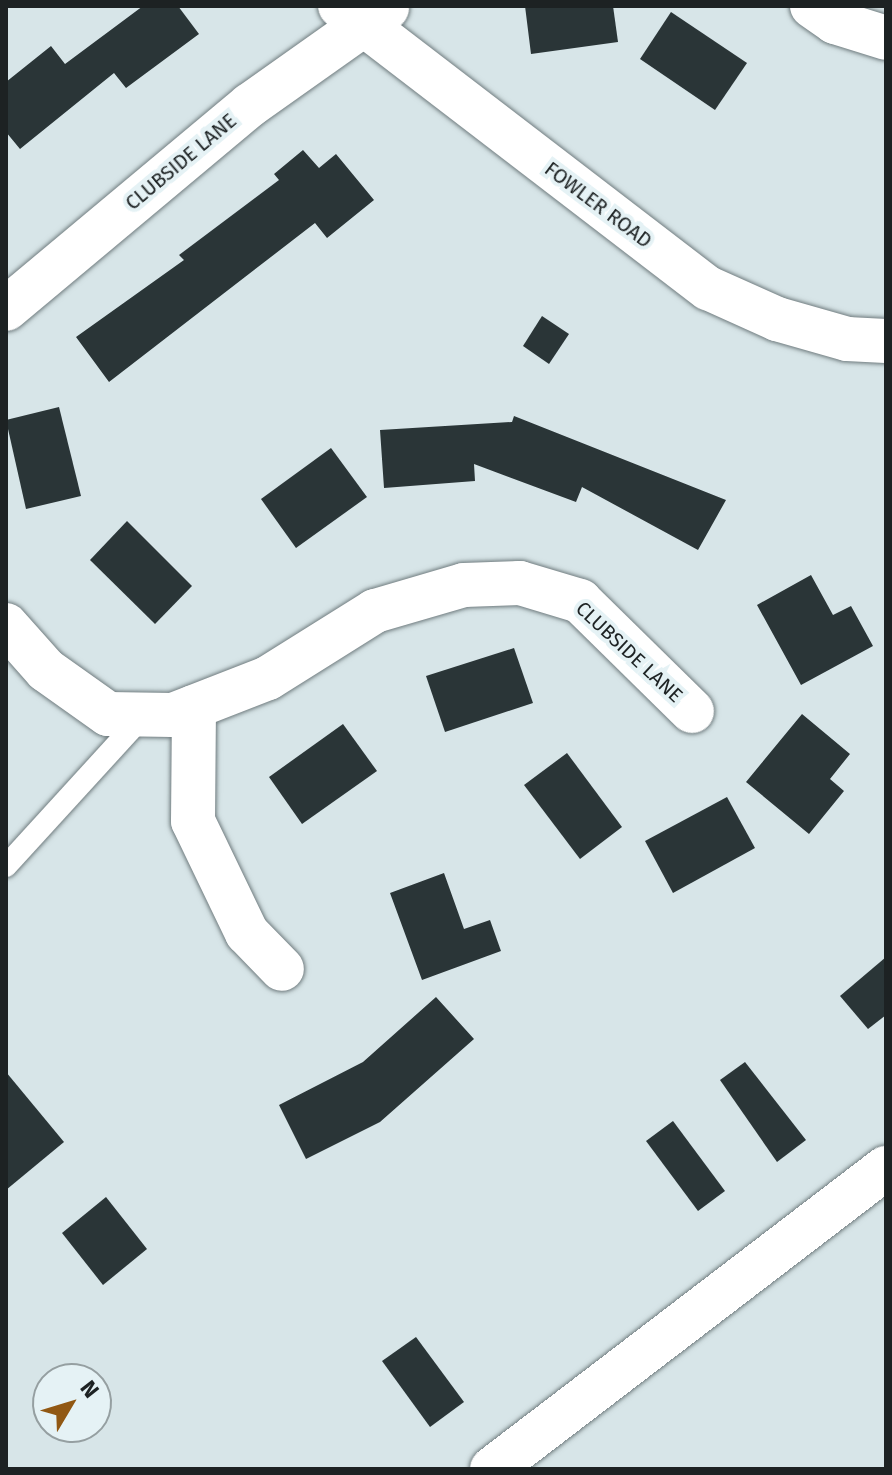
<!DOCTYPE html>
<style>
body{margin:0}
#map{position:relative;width:892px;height:1475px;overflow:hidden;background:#d7e5e8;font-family:"Fira Sans",sans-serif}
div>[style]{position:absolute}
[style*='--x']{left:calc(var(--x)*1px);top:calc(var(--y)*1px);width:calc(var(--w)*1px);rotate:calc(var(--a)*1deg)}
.building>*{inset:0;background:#2a3537}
.roads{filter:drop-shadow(0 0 2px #707c7f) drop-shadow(0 0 2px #707c7f)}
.lane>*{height:22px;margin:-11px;padding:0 11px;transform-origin:11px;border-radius:11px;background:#fff}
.street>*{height:44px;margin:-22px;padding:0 22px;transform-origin:22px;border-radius:22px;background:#fff}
span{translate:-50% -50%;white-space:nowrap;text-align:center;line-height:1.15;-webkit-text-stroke:8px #e5f2f5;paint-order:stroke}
.street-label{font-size:20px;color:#1d2223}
.frame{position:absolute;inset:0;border:8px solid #1d2223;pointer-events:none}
.north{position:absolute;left:32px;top:1363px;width:80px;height:80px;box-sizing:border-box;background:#e5f2f5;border:2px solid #959fa1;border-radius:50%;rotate:52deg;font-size:22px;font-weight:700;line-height:32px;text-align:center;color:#1d2223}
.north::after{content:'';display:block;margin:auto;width:28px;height:36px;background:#915813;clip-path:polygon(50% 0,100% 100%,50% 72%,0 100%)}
</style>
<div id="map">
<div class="building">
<i style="clip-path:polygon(143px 6px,178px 6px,199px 34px,126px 88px,114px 73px,20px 149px,6px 132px,6px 82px,51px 46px,65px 64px)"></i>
<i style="clip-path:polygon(525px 6px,613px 6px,618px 42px,531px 54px)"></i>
<i style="clip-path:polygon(671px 12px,747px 63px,715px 110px,640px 59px)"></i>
<i style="clip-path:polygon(303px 150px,319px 168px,336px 154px,374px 200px,327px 238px,315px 223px,109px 382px,76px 337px,184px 260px,179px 255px,279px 180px,274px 174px)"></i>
<i style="clip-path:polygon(542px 316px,569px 334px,549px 364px,523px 346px)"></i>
<i style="clip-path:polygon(59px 407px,81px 496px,26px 509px,6px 420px)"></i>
<i style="clip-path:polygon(514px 416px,726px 500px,698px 550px,582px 487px,576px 502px,474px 464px,475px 481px,384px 488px,380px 430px,512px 422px)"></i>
<i style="clip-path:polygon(331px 448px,367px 497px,296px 548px,261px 499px)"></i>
<i style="clip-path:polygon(127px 521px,192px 586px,155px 624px,90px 560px)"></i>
<i style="clip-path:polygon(811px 575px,833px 615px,851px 606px,873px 646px,801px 685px,757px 605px)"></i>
<i style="clip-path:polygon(514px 648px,533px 703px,445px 732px,426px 676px)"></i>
<i style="clip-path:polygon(802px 714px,850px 754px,830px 779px,844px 791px,809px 834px,746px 782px)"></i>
<i style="clip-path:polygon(343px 724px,377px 771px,302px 824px,269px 777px)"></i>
<i style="clip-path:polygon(567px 753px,622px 827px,580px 859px,524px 785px)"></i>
<i style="clip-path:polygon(727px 797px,755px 848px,673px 893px,645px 841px)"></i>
<i style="clip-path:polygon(444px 873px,464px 929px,490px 920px,501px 951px,422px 980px,390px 893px)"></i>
<i style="clip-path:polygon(886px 957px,886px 1015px,868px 1029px,840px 996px)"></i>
<i style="clip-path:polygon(436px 997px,474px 1039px,380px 1122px,306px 1159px,279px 1105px,363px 1062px)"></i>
<i style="clip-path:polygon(745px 1062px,806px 1140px,777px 1162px,720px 1080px)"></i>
<i style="clip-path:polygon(6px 1072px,64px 1142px,6px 1190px)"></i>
<i style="clip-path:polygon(673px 1121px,725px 1191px,698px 1211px,646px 1141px)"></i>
<i style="clip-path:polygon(106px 1197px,147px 1249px,103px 1285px,62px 1233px)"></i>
<i style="clip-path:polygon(416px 1337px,464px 1402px,430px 1427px,382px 1361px)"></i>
</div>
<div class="roads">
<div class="lane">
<i style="--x:6;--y:866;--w:203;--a:-47.6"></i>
</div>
<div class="street">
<i style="--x:340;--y:6;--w:464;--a:37.5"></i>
<i style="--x:708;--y:288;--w:76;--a:24.2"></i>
<i style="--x:777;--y:319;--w:73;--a:15.9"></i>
<i style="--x:847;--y:339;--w:39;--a:3"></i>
<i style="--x:812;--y:6;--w:28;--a:35"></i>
<i style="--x:835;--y:22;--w:53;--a:17.4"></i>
<i style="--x:6;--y:309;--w:318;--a:-39.9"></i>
<i style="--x:250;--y:105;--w:168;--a:-35.3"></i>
<i style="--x:6;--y:625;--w:60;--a:48.4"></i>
<i style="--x:46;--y:670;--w:76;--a:35.4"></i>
<i style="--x:108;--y:714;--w:65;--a:0.9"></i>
<i style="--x:173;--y:715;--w:102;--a:-21.3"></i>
<i style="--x:268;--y:678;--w:126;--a:-32.1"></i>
<i style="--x:375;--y:611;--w:93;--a:-16.3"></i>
<i style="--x:464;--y:585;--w:56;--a:-2"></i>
<i style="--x:520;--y:583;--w:63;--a:16.7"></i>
<i style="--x:580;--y:601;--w:157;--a:44.5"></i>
<i style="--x:194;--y:707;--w:114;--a:90.5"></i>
<i style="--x:193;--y:821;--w:124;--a:64.3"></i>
<i style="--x:247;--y:933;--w:50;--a:45.8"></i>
<i style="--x:492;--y:1469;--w:496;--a:-37.4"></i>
</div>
</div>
<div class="street-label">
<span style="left:181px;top:162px;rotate:-40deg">CLUBSIDE LANE</span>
<span style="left:598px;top:205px;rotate:37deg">FOWLER ROAD</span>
<span style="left:629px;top:652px;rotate:43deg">CLUBSIDE LANE</span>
</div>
<div class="frame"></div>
<div class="north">N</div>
</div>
